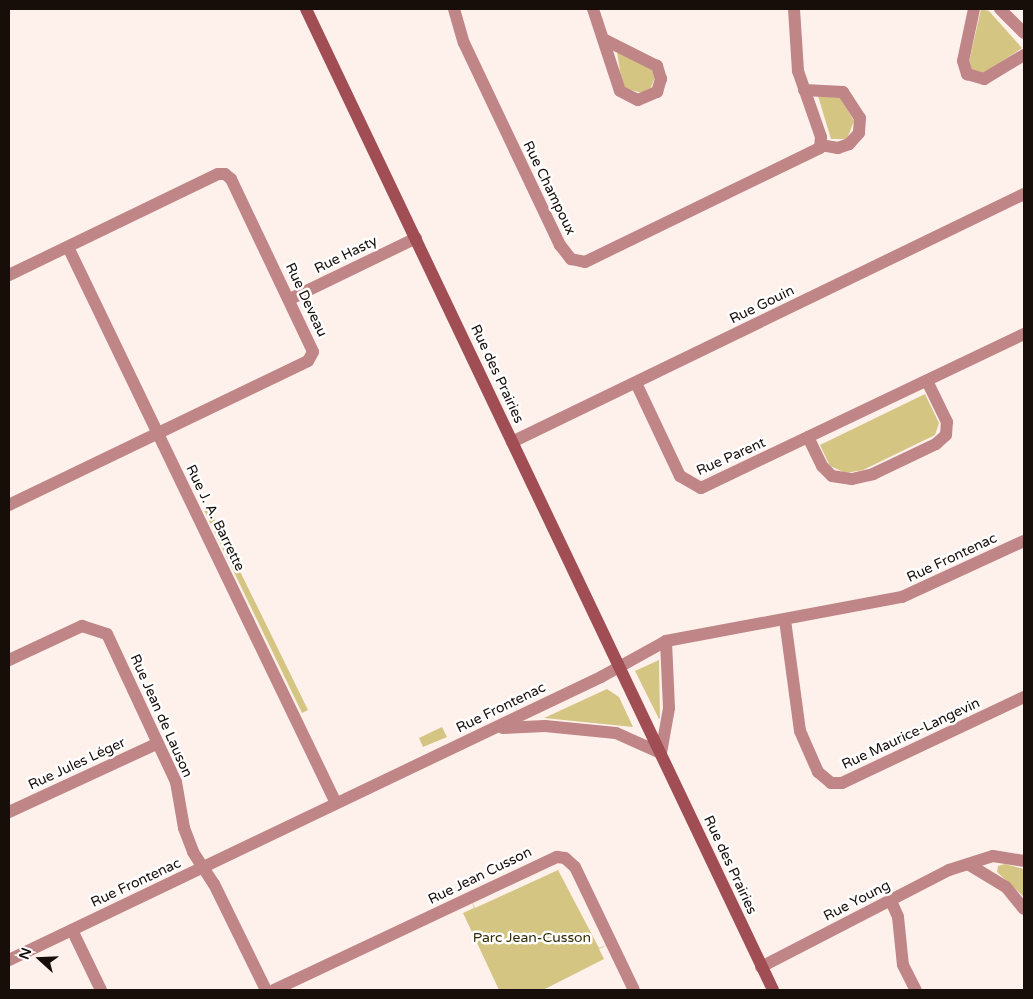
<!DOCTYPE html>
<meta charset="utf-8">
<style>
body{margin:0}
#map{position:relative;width:1033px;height:999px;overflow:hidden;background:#fef1ec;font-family:"Varela Round",sans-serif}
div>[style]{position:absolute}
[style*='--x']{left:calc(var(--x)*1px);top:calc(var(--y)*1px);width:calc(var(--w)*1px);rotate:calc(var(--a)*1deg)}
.green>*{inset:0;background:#d5c583}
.minor>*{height:12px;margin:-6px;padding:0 6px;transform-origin:6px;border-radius:6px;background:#c08587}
.secondary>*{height:12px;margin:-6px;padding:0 6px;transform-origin:6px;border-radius:6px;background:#a14d54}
span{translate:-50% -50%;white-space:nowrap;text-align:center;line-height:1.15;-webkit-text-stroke:5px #fff;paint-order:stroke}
.street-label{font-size:14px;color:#170d09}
.park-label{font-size:14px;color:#332b06}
.frame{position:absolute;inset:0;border:10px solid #170d09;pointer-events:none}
.north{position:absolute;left:15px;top:934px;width:50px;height:50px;-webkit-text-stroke:4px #fff;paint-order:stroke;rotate:290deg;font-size:14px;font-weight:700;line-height:20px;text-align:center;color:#170d09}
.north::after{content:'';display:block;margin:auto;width:18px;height:22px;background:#170d09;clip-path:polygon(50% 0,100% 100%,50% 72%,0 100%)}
</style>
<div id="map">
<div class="green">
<i style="clip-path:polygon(981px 9px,989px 11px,1022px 48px,984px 73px,972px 71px,969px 62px)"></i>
<i style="clip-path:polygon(617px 52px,651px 68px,655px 77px,650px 90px,642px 93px,627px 89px,622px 83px)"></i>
<i style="clip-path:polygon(818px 96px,840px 97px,854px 121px,847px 139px,831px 139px)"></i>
<i style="clip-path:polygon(925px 394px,939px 423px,935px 435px,863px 470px,846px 473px,830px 466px,820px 445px)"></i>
<i style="clip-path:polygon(208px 506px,308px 710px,302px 713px,203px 508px)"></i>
<i style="clip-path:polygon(659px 660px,660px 718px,659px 719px,635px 671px)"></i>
<i style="clip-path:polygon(607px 689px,619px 697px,633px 727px,544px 718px)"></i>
<i style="clip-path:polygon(442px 727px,447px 737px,423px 747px,419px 738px)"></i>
<i style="clip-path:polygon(1005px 864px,1024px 869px,1024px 897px,997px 872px,998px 866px)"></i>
<i style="clip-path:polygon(558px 870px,599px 948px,611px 943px,599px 949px,604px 959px,543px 990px,499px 990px,463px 913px,474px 908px,470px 898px,475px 908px)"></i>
</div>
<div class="minor">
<i style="--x:454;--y:9;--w:35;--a:74"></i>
<i style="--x:464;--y:43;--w:224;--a:64.6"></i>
<i style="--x:560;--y:245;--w:18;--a:52"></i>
<i style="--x:571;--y:259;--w:14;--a:12"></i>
<i style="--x:585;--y:262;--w:261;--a:-25.9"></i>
<i style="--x:820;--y:148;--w:11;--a:-85"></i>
<i style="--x:821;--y:137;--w:70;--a:-109.2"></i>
<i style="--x:798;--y:71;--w:62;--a:-93.7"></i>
<i style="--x:593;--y:9;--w:86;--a:71.8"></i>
<i style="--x:620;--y:91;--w:20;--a:27"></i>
<i style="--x:638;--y:100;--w:21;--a:-23"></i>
<i style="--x:657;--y:92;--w:14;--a:-73"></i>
<i style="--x:661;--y:79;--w:14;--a:-107"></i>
<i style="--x:657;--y:66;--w:60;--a:-153.4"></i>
<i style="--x:974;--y:9;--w:53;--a:101.9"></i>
<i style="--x:963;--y:61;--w:14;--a:73"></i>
<i style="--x:967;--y:74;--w:18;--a:16"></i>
<i style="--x:984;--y:79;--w:47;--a:-31"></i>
<i style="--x:1000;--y:9;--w:34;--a:45"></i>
<i style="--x:804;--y:90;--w:39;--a:3"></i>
<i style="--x:843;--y:92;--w:31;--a:57"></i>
<i style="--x:860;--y:118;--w:15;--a:94"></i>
<i style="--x:859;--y:133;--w:15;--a:132"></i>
<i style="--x:849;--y:144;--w:12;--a:160"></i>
<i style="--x:838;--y:148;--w:17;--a:-170"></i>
<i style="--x:68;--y:247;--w:617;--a:64.27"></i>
<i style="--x:9;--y:275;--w:232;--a:-25.8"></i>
<i style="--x:218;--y:174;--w:7;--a:0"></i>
<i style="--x:225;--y:174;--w:8;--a:40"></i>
<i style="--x:231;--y:179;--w:191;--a:64.6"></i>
<i style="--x:313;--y:352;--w:10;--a:119"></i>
<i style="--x:308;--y:361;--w:332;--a:154.3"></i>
<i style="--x:290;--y:299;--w:140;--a:-25.8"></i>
<i style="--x:636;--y:383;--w:103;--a:64.7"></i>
<i style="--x:680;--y:476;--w:24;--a:30"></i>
<i style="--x:701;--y:488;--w:358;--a:-25.5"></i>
<i style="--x:808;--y:437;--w:32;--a:64"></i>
<i style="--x:822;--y:466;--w:14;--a:45"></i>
<i style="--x:832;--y:476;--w:20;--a:9"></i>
<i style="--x:852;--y:479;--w:22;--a:-13"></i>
<i style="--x:873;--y:474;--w:70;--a:-25.5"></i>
<i style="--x:936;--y:444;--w:13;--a:-42"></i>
<i style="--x:946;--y:435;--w:13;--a:-86"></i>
<i style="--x:947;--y:422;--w:46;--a:-116"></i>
<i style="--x:512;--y:442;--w:569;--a:-25.84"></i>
<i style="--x:785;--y:620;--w:112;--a:82.3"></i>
<i style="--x:800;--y:731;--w:45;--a:66.3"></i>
<i style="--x:818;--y:772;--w:17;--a:40"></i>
<i style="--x:831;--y:783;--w:11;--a:0"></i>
<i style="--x:842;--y:783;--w:201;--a:-25.3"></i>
<i style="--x:9;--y:660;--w:81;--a:-25"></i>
<i style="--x:82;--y:626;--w:26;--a:18"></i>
<i style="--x:107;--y:634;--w:163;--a:65"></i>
<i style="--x:176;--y:782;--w:47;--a:80.1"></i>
<i style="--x:184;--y:828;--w:26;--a:69"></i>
<i style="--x:193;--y:852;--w:38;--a:57"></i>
<i style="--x:214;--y:884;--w:118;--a:63.9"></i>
<i style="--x:503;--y:728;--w:42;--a:-2.7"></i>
<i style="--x:545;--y:726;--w:71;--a:5.6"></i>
<i style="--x:616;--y:733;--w:49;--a:24"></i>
<i style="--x:661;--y:753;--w:46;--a:-79.9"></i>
<i style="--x:669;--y:708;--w:67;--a:-92.6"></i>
<i style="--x:9;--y:812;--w:164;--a:-24.8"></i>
<i style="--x:968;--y:864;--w:44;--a:31.2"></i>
<i style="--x:1006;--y:887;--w:28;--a:51"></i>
<i style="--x:891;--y:901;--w:17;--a:66"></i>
<i style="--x:898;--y:917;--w:48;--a:84.1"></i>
<i style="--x:903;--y:965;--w:28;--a:63"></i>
<i style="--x:72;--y:930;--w:67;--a:64.2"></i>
<i style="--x:9;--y:960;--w:656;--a:-25.55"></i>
<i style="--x:601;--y:677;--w:74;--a:-29"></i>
<i style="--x:666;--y:641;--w:240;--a:-10.6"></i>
<i style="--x:902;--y:597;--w:134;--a:-24.7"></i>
<i style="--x:761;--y:967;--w:212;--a:-27.3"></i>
<i style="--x:949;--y:870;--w:46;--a:-17.7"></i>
<i style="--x:993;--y:856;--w:31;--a:9"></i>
<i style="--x:274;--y:990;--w:313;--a:-25.2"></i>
<i style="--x:557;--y:857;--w:8;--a:7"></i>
<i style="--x:565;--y:858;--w:13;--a:42"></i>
<i style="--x:575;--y:867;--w:136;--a:64.4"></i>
</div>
<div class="secondary">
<i style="--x:306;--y:9;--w:1086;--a:64.54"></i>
</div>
<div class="street-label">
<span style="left:549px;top:188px;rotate:64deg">Rue Champoux</span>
<span style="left:346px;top:255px;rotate:-26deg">Rue Hasty</span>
<span style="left:306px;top:300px;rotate:65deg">Rue Deveau</span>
<span style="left:762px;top:305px;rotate:-26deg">Rue Gouin</span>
<span style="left:497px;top:374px;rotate:65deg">Rue des Prairies</span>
<span style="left:731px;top:457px;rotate:-24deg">Rue Parent</span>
<span style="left:215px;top:518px;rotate:64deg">Rue J. A. Barrette</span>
<span style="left:952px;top:558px;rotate:-25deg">Rue Frontenac</span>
<span style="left:501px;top:708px;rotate:-26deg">Rue Frontenac</span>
<span style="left:161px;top:716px;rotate:66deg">Rue Jean de Lauson</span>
<span style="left:911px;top:734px;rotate:-25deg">Rue Maurice-Langevin</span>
<span style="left:77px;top:764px;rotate:-25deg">Rue Jules Léger</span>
<span style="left:730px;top:865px;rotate:65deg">Rue des Prairies</span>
<span style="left:480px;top:876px;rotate:-26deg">Rue Jean Cusson</span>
<span style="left:136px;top:883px;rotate:-25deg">Rue Frontenac</span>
<span style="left:857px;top:901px;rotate:-27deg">Rue Young</span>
</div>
<div class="park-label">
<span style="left:532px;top:938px">Parc Jean-Cusson</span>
</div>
<div class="frame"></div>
<div class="north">N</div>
</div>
